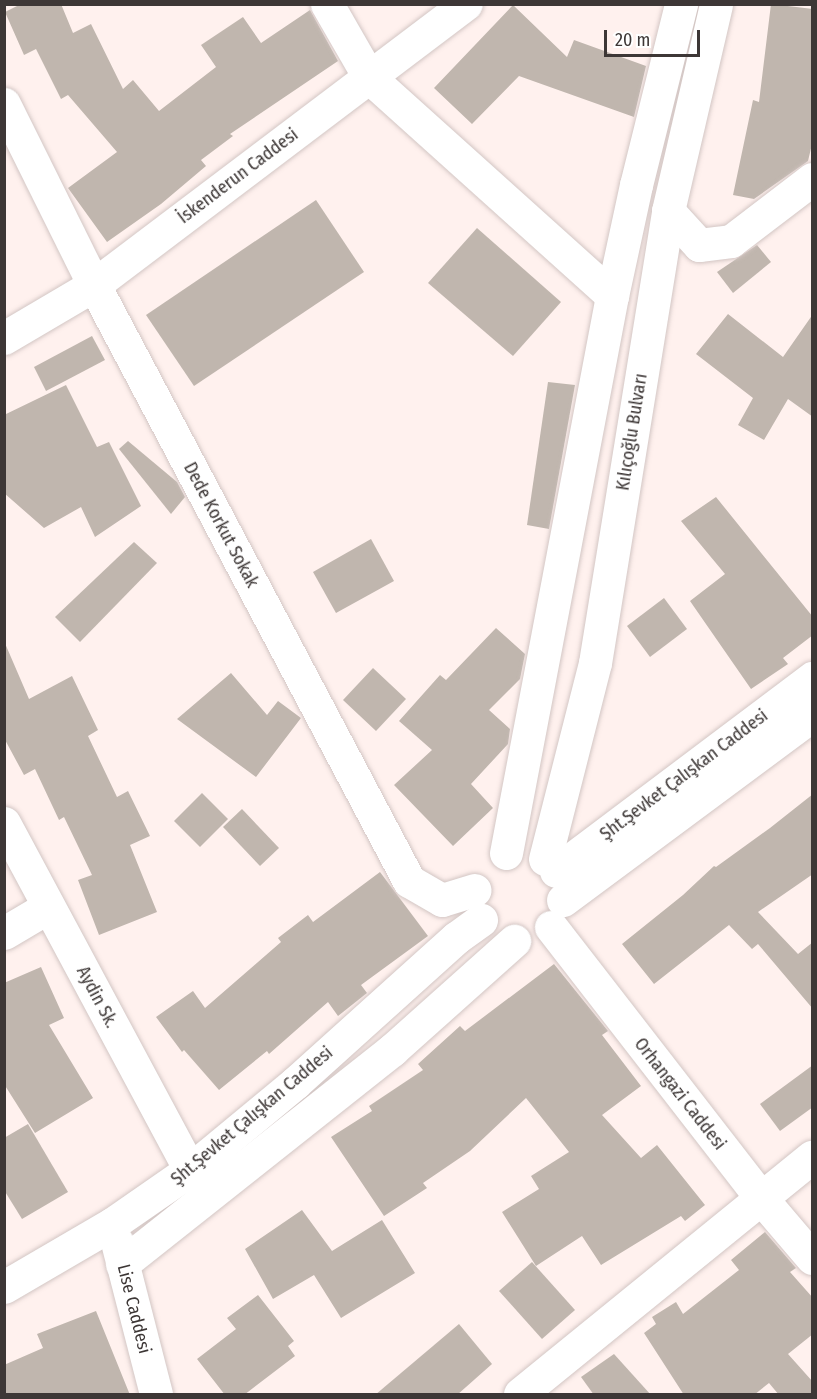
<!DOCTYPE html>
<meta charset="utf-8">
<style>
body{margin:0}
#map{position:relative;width:817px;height:1399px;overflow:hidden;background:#fff1ee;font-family:"Fira Sans Condensed",sans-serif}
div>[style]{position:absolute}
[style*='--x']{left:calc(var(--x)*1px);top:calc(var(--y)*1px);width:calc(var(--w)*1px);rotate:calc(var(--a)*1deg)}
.building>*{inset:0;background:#c0b6ae}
.roads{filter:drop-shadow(0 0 2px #d3c6c4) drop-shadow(0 0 2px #d3c6c4)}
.minor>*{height:33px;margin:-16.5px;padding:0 16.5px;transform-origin:16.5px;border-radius:16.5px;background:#fff}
span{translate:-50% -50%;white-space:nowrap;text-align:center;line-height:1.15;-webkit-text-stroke:4.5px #fff;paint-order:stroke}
.street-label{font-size:18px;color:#3d3736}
.frame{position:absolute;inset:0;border:6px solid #3d3736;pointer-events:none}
.scale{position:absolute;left:604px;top:30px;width:96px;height:27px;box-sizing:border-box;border:3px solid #3d3736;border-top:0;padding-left:8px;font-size:18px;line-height:21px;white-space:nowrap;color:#3d3736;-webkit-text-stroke:4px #fff;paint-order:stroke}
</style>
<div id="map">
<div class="building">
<i style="clip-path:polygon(21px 4px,61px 4px,73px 33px,91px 24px,123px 89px,133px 80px,159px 111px,216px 67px,201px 45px,243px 17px,261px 43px,310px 10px,338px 61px,230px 134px,233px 136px,201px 160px,206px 166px,161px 204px,107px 242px,68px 188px,117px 152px,68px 95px,61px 99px,36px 49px,24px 55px,5px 12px)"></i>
<i style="clip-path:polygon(771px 4px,813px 9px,813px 140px,808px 161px,754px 199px,733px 195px,753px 100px,759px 102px)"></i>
<i style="clip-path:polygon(513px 5px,567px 57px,574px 40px,646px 66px,634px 117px,519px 76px,472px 124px,434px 88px)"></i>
<i style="clip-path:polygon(316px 200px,364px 272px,194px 386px,146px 315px)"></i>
<i style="clip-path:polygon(477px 228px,561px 302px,513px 356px,428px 283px)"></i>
<i style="clip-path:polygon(757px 245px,771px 262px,733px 293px,717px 272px)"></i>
<i style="clip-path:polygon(728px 314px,783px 357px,813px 314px,813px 417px,788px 399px,764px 440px,738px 425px,753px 398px,696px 354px)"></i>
<i style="clip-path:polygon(92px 336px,105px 360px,46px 391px,34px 367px)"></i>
<i style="clip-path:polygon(548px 382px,575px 385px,549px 529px,527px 525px)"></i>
<i style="clip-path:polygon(66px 385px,97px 447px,109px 442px,141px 506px,95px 537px,81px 507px,44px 528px,4px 493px,4px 415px)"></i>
<i style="clip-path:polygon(128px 441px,177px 482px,185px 497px,171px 514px,119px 449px)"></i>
<i style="clip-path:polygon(716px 497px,813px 617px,813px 635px,783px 658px,788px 664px,751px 689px,690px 601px,725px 574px,681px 521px)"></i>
<i style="clip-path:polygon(371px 539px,394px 581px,336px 613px,313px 572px)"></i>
<i style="clip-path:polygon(134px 542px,157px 563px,80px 642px,55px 617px)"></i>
<i style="clip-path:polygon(664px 598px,687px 629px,650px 657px,627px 626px)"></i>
<i style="clip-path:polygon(496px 628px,525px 654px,520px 679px,489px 710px,510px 729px,508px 744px,471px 784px,493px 808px,453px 846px,394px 785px,432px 750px,399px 721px,440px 675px,446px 680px)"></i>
<i style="clip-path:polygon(4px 641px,29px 699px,72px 676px,98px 730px,88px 736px,117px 797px,128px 791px,150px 836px,130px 845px,157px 912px,99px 935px,78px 880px,92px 875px,64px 817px,59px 820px,35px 769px,24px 775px,4px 738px)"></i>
<i style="clip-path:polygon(373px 668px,406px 699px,376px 731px,343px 700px)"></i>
<i style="clip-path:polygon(231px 673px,267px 715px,278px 701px,301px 718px,256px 777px,177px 719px)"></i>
<i style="clip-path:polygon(202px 793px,228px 819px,200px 847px,174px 821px)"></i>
<i style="clip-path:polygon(813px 794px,813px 874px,758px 912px,798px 954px,813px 942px,813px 1009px,758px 944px,752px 949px,729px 925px,654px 984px,622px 944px,683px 895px,714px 866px,716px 867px,770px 828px)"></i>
<i style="clip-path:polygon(242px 809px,279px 848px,260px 866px,223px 827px)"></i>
<i style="clip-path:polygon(380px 872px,428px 936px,361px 985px,367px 993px,338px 1016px,328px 1002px,269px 1054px,267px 1051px,219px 1090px,184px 1050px,182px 1052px,156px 1017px,193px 991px,205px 1008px,281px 942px,278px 938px,308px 915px,313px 922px)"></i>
<i style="clip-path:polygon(554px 964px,608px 1031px,602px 1035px,641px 1086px,602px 1115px,641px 1158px,657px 1145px,705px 1205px,685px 1221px,681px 1216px,601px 1265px,582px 1236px,536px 1266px,502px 1212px,539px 1189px,531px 1176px,569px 1152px,526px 1098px,470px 1151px,423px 1183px,427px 1188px,384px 1216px,331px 1137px,372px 1111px,369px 1106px,423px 1070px,418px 1064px,460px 1026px,465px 1031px)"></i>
<i style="clip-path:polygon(41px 967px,64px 1018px,49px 1025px,93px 1098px,35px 1133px,4px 1084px,4px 983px)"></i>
<i style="clip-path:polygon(813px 1065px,813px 1107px,780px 1131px,760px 1104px)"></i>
<i style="clip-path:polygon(28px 1124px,68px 1192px,22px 1219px,4px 1190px,4px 1138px)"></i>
<i style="clip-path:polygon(302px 1210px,332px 1251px,382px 1220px,415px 1273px,341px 1318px,314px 1275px,273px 1299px,245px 1249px)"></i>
<i style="clip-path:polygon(765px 1232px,796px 1268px,790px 1272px,813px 1298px,813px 1334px,788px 1354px,813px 1382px,813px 1395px,779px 1395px,769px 1383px,754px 1395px,684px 1395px,644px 1333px,656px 1324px,652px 1317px,676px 1302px,683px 1314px,739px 1270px,731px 1260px)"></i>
<i style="clip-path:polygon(532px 1262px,575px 1310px,542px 1339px,499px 1291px)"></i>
<i style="clip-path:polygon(258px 1295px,294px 1341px,288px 1346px,295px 1356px,244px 1395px,225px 1395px,197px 1359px,236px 1329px,227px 1318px)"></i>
<i style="clip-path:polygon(96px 1311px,130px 1395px,4px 1395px,4px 1365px,43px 1348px,37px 1334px)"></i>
<i style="clip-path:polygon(459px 1324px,492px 1364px,457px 1395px,375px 1395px)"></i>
<i style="clip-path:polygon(614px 1354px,651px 1395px,594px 1395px,581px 1377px)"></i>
</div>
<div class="roads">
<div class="minor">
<i style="--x:327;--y:4;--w:84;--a:60.1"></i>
<i style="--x:369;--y:77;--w:327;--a:42"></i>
<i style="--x:4;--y:104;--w:202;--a:63.6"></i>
<i style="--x:94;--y:285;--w:674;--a:62.14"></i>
<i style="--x:409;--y:881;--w:38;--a:30"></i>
<i style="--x:442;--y:900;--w:34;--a:-17"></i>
<i style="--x:668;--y:211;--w:46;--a:47.6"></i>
<i style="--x:699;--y:245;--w:32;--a:-7"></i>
<i style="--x:731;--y:241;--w:102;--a:-37.4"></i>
<i style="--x:4;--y:338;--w:104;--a:-30.5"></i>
<i style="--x:94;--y:285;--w:466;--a:-37.1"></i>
<i style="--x:4;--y:823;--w:394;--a:61.8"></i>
<i style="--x:506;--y:853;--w:567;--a:-79.23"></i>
<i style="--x:612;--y:296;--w:114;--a:-77.8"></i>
<i style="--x:636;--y:185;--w:187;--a:-76"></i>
<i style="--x:545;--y:859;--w:202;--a:-75.7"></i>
<i style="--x:595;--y:663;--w:458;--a:-80.8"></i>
<i style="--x:668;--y:211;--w:212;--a:-76.9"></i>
<i style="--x:556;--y:871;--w:321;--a:-37"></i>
<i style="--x:563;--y:900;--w:310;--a:-36.6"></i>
<i style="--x:551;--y:927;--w:343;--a:52.2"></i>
<i style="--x:761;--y:1198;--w:79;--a:49.6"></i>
<i style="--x:4;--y:933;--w:51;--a:-30.6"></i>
<i style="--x:117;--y:1242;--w:157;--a:75.6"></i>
<i style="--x:122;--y:1264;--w:345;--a:-38.4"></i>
<i style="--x:392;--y:1050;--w:164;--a:-41.8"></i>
<i style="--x:4;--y:1287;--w:125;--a:-30.3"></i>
<i style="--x:112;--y:1224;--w:95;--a:-34.7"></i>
<i style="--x:190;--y:1170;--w:136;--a:-39.6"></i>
<i style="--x:295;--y:1083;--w:217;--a:-42"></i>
<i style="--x:456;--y:938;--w:31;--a:-36"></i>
<i style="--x:520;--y:1394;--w:376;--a:-39.1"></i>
</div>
</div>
<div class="street-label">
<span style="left:238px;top:176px;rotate:-37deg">İskenderun Caddesi</span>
<span style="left:632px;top:432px;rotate:-81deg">Kılıçoğlu Bulvarı</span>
<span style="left:221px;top:525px;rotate:62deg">Dede Korkut Sokak</span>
<span style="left:684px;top:775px;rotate:-37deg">Şht.Şevket Çalışkan Caddesi</span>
<span style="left:97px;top:997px;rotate:62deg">Aydin Sk.</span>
<span style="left:680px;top:1094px;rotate:52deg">Orhangazi Caddesi</span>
<span style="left:252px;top:1116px;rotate:-40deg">Şht.Şevket Çalışkan Caddesi</span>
<span style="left:134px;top:1309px;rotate:76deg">Lise Caddesi</span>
</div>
<div class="frame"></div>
<div class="scale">20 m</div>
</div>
